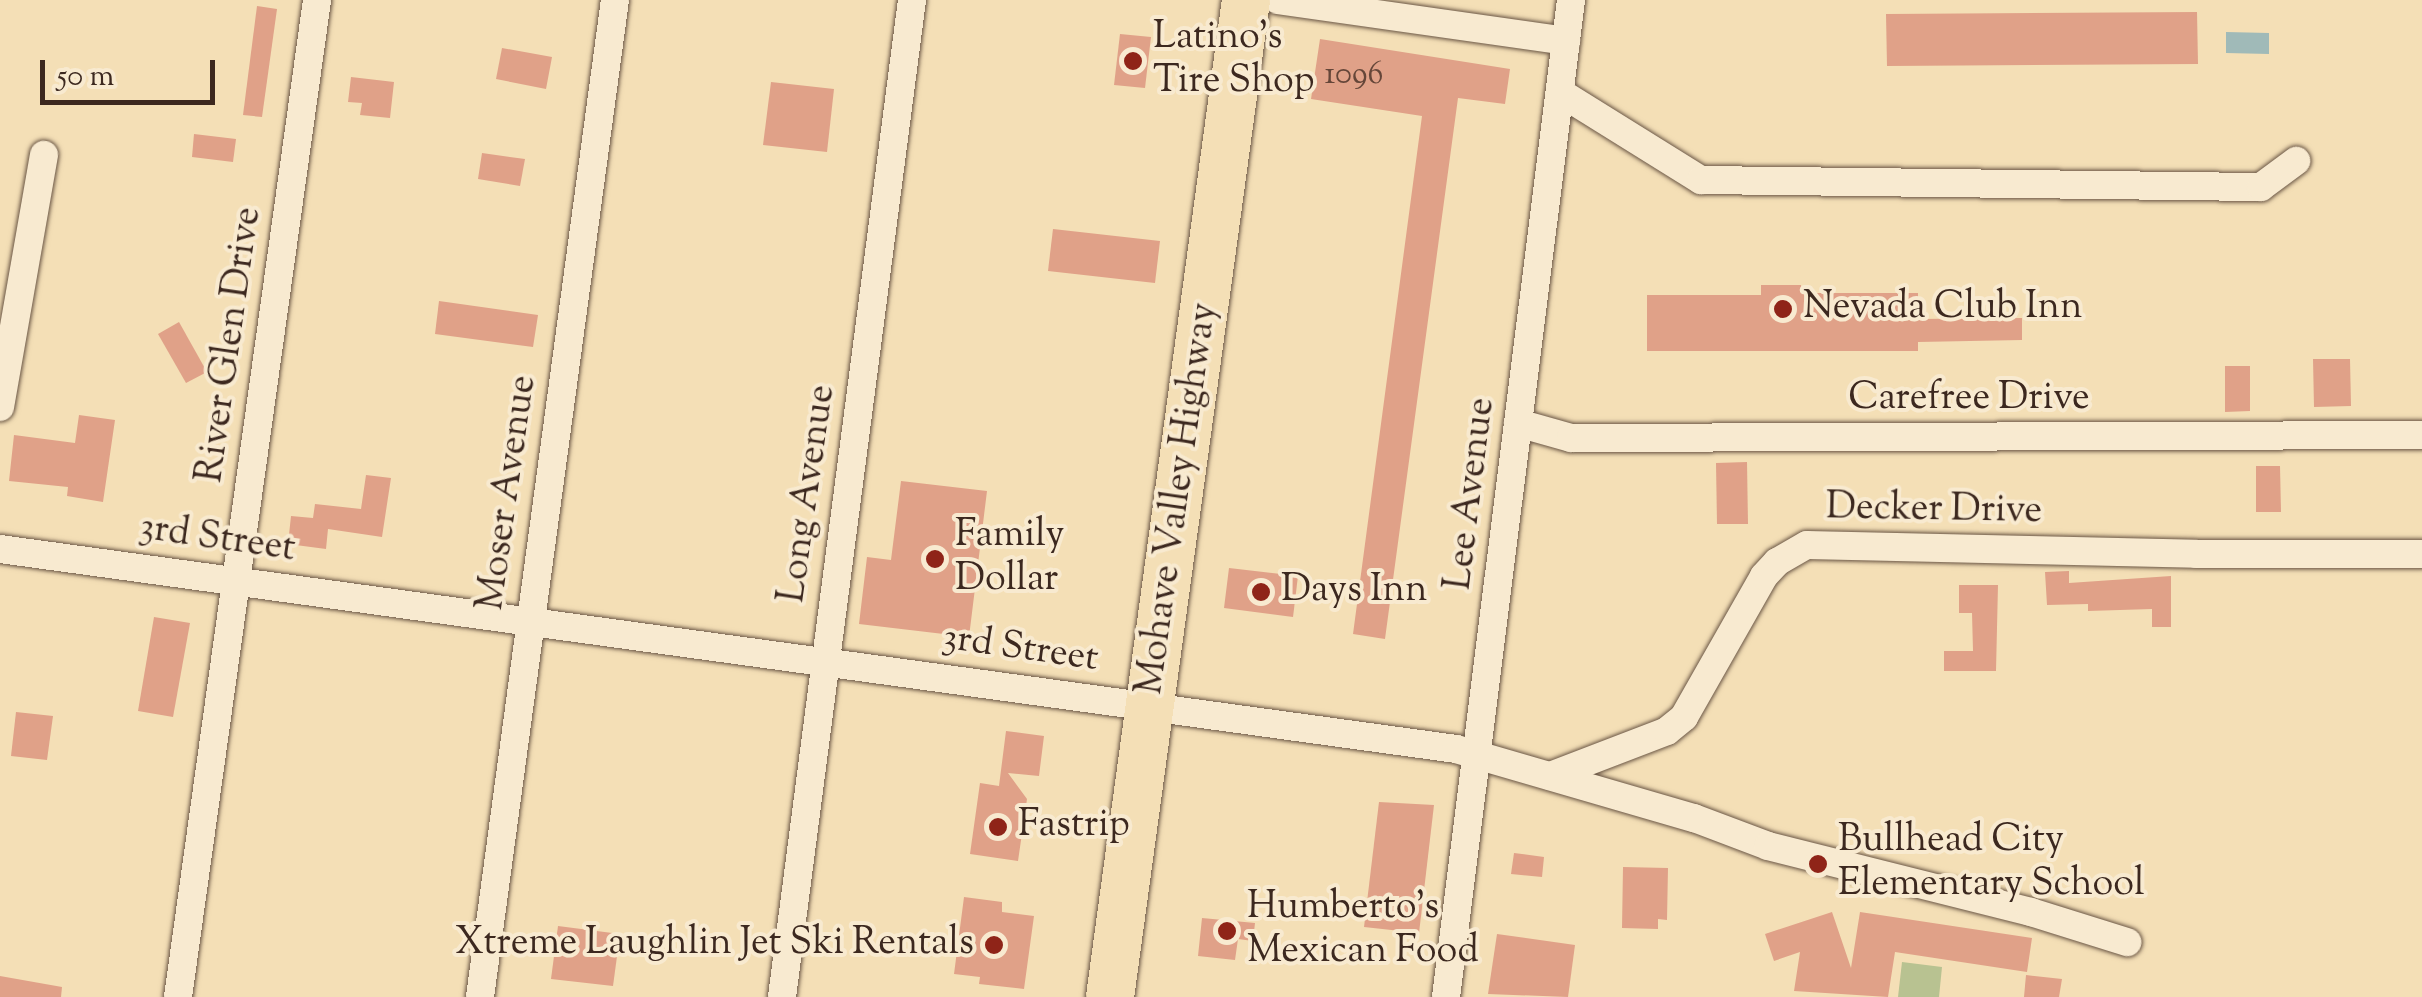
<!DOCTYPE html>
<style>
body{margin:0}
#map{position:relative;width:2422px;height:997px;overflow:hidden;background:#f4dfb6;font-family:"Sorts Mill Goudy",serif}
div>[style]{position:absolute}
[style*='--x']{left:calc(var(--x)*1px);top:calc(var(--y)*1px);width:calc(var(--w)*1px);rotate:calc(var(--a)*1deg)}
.green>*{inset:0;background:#b8c291}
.water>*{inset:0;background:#a0bab8}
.building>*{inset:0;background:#e0a188}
.roads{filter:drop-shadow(0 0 2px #6a5645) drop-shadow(0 0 2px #6a5645)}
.minor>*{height:28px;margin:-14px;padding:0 14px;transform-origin:14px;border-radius:14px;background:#f8ead0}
.trunk>*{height:48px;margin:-24px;padding:0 24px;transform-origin:24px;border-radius:24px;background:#f4dfb6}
.dots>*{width:28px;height:28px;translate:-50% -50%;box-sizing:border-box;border:5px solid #f8ead0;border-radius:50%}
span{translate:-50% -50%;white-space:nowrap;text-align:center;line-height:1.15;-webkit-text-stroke:8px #f8ead0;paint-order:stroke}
.number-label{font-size:32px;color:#654639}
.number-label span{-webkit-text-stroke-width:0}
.poi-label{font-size:38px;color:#3c281f}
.left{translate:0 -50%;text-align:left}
.right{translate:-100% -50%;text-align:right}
.street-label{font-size:38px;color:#3c281f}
.scale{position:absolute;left:40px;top:60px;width:175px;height:45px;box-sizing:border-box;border:5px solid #3c281f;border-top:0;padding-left:12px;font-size:30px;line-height:35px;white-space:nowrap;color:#3c281f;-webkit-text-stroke:8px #f8ead0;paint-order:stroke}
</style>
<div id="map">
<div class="green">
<i style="clip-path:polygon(1902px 962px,1942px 967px,1939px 997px,1898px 997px)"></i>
</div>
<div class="water">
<i style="clip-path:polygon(2226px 32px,2269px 33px,2269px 54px,2226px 53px)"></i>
</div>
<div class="building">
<i style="clip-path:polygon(257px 6px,277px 9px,262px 117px,243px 115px)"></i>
<i style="clip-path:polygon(2197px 12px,2198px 64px,1887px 66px,1886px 14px)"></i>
<i style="clip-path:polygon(1120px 34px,1151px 37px,1145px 88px,1114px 85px)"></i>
<i style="clip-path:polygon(1320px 39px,1510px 69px,1505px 104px,1458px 98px,1385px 639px,1353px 634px,1422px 116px,1311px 99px)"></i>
<i style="clip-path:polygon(502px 48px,552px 57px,546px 89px,496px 79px)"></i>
<i style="clip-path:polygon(351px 77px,394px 82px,390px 118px,360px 115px,362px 103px,348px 102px)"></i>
<i style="clip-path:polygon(771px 82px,834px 89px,827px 152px,763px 145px)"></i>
<i style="clip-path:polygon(194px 134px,236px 139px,233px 162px,192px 157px)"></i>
<i style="clip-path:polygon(482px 153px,525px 159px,520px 186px,478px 179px)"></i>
<i style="clip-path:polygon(1053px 229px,1160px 241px,1155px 283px,1048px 271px)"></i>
<i style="clip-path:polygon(1761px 285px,1801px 285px,1801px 293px,1918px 293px,1918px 319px,2022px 318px,2022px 340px,1918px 342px,1918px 351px,1647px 351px,1647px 295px,1761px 295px)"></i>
<i style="clip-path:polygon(439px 301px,538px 315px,533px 347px,435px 334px)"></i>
<i style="clip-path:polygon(179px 322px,207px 372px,186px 383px,158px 334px)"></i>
<i style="clip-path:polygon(2313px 359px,2350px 359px,2351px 406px,2314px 407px)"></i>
<i style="clip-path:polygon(2225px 366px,2250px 366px,2250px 411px,2225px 412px)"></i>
<i style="clip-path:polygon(79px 415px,115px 420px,103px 502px,67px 496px,68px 487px,9px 481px,14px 435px,75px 443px)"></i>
<i style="clip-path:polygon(1747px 462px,1748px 524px,1717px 524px,1716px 463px)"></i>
<i style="clip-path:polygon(2256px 466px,2280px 466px,2281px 512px,2256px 512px)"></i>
<i style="clip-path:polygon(366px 475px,391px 478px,382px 537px,328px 529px,326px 549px,288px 544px,291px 516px,313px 518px,315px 504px,361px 509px)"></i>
<i style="clip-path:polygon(901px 481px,987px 491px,969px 637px,859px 624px,867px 557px,891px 560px)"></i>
<i style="clip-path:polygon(1229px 568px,1298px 576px,1293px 617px,1224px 608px)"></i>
<i style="clip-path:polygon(2069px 571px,2069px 583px,2171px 576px,2171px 627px,2152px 627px,2152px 609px,2088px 611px,2088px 604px,2047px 605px,2045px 572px)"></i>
<i style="clip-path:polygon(1959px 585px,1998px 585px,1996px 671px,1944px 671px,1944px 651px,1973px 651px,1972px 613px,1959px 613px)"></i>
<i style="clip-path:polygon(154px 617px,190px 623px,173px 717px,138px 711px)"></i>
<i style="clip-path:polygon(16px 712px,53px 716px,47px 760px,11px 756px)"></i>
<i style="clip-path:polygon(1006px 731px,1044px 736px,1039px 776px,1008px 773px,1027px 799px,1018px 861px,970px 854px,980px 783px,999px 786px)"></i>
<i style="clip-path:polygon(1379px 802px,1434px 805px,1419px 933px,1364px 927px)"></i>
<i style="clip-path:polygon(1514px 853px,1544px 857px,1542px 877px,1511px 874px)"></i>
<i style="clip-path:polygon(1623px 867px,1668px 868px,1667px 920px,1658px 919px,1658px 929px,1622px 928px)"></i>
<i style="clip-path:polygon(964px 897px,1002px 902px,1002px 912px,1034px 916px,1024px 989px,979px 984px,980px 977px,954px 974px)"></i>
<i style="clip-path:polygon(1832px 912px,1851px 968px,1860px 912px,2032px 938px,2027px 972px,1895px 952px,1888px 997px,1794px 991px,1800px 952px,1774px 961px,1765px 934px)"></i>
<i style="clip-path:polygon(1202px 918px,1255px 923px,1253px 941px,1238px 939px,1235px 960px,1198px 956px)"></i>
<i style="clip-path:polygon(558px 926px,620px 934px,613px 986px,551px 979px)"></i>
<i style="clip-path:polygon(1497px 934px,1575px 945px,1568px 997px,1488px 994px)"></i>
<i style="clip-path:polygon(2026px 975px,2062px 979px,2059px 997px,2024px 997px)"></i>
<i style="clip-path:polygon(0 976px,62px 987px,61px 997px,0 997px)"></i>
</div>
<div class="roads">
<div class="minor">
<i style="--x:1278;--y:0;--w:291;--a:8.1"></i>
<i style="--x:1561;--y:93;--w:165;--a:31.9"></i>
<i style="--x:1701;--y:180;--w:560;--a:0.72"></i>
<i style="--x:2261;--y:187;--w:44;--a:-36.6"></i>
<i style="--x:0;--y:407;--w:256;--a:-80.1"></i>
<i style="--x:1518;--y:423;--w:55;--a:15.8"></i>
<i style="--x:1571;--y:438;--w:851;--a:-0.2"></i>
<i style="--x:0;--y:549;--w:1470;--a:7.82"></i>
<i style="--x:1456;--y:749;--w:248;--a:16.2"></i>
<i style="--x:1694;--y:818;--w:79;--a:20.7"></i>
<i style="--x:1768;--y:846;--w:271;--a:14.1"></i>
<i style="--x:2031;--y:912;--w:101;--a:17.4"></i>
<i style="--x:1550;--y:776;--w:125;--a:-21"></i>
<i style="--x:1667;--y:731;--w:22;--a:-39"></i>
<i style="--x:1684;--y:717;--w:162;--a:-60.4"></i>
<i style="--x:1764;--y:576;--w:19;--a:-47"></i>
<i style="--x:1777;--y:562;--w:34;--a:-30"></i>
<i style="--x:1807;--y:545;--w:389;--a:1.3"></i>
<i style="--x:2196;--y:554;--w:226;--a:0"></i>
<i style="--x:178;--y:997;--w:1007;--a:-82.06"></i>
<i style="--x:480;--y:997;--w:1006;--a:-82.29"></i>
<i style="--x:782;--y:997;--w:1005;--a:-82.57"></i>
<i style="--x:1446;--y:997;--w:1005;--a:-82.85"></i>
</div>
<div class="trunk">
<i style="--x:1110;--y:997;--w:1006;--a:-82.23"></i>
</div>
</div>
<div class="dots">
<i style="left:1133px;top:61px;background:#8f2418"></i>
<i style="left:1783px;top:309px;background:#8f2418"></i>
<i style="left:935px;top:559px;background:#8f2418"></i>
<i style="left:1261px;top:592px;background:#8f2418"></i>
<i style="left:998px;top:827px;background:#8f2418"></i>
<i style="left:1818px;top:864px;background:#8f2418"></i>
<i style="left:1227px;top:931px;background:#8f2418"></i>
<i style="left:994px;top:945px;background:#8f2418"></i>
</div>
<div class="number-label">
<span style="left:1354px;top:75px">1096</span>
</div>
<div class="poi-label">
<span class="left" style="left:1153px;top:61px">Latino's<br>Tire Shop</span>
<span class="left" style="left:1803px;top:309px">Nevada Club Inn</span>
<span class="left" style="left:955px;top:559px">Family<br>Dollar</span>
<span class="left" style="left:1281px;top:592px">Days Inn</span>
<span class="left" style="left:1018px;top:827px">Fastrip</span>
<span class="left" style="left:1838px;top:864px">Bullhead City<br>Elementary School</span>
<span class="left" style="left:1247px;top:931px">Humberto's<br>Mexican Food</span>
<span class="right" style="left:974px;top:945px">Xtreme Laughlin Jet Ski Rentals</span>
</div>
<div class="street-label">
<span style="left:231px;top:345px;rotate:-82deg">River Glen Drive</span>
<span style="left:1969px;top:400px">Carefree Drive</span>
<span style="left:509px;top:493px;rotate:-82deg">Moser Avenue</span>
<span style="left:809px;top:494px;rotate:-82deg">Long Avenue</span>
<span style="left:1472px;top:494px;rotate:-83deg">Lee Avenue</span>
<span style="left:1179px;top:499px;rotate:-82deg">Mohave Valley Highway</span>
<span style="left:1934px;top:511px;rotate:1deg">Decker Drive</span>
<span style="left:217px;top:540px;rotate:8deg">3rd Street</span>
<span style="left:1020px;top:650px;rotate:8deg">3rd Street</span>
</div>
<div class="scale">50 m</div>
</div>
